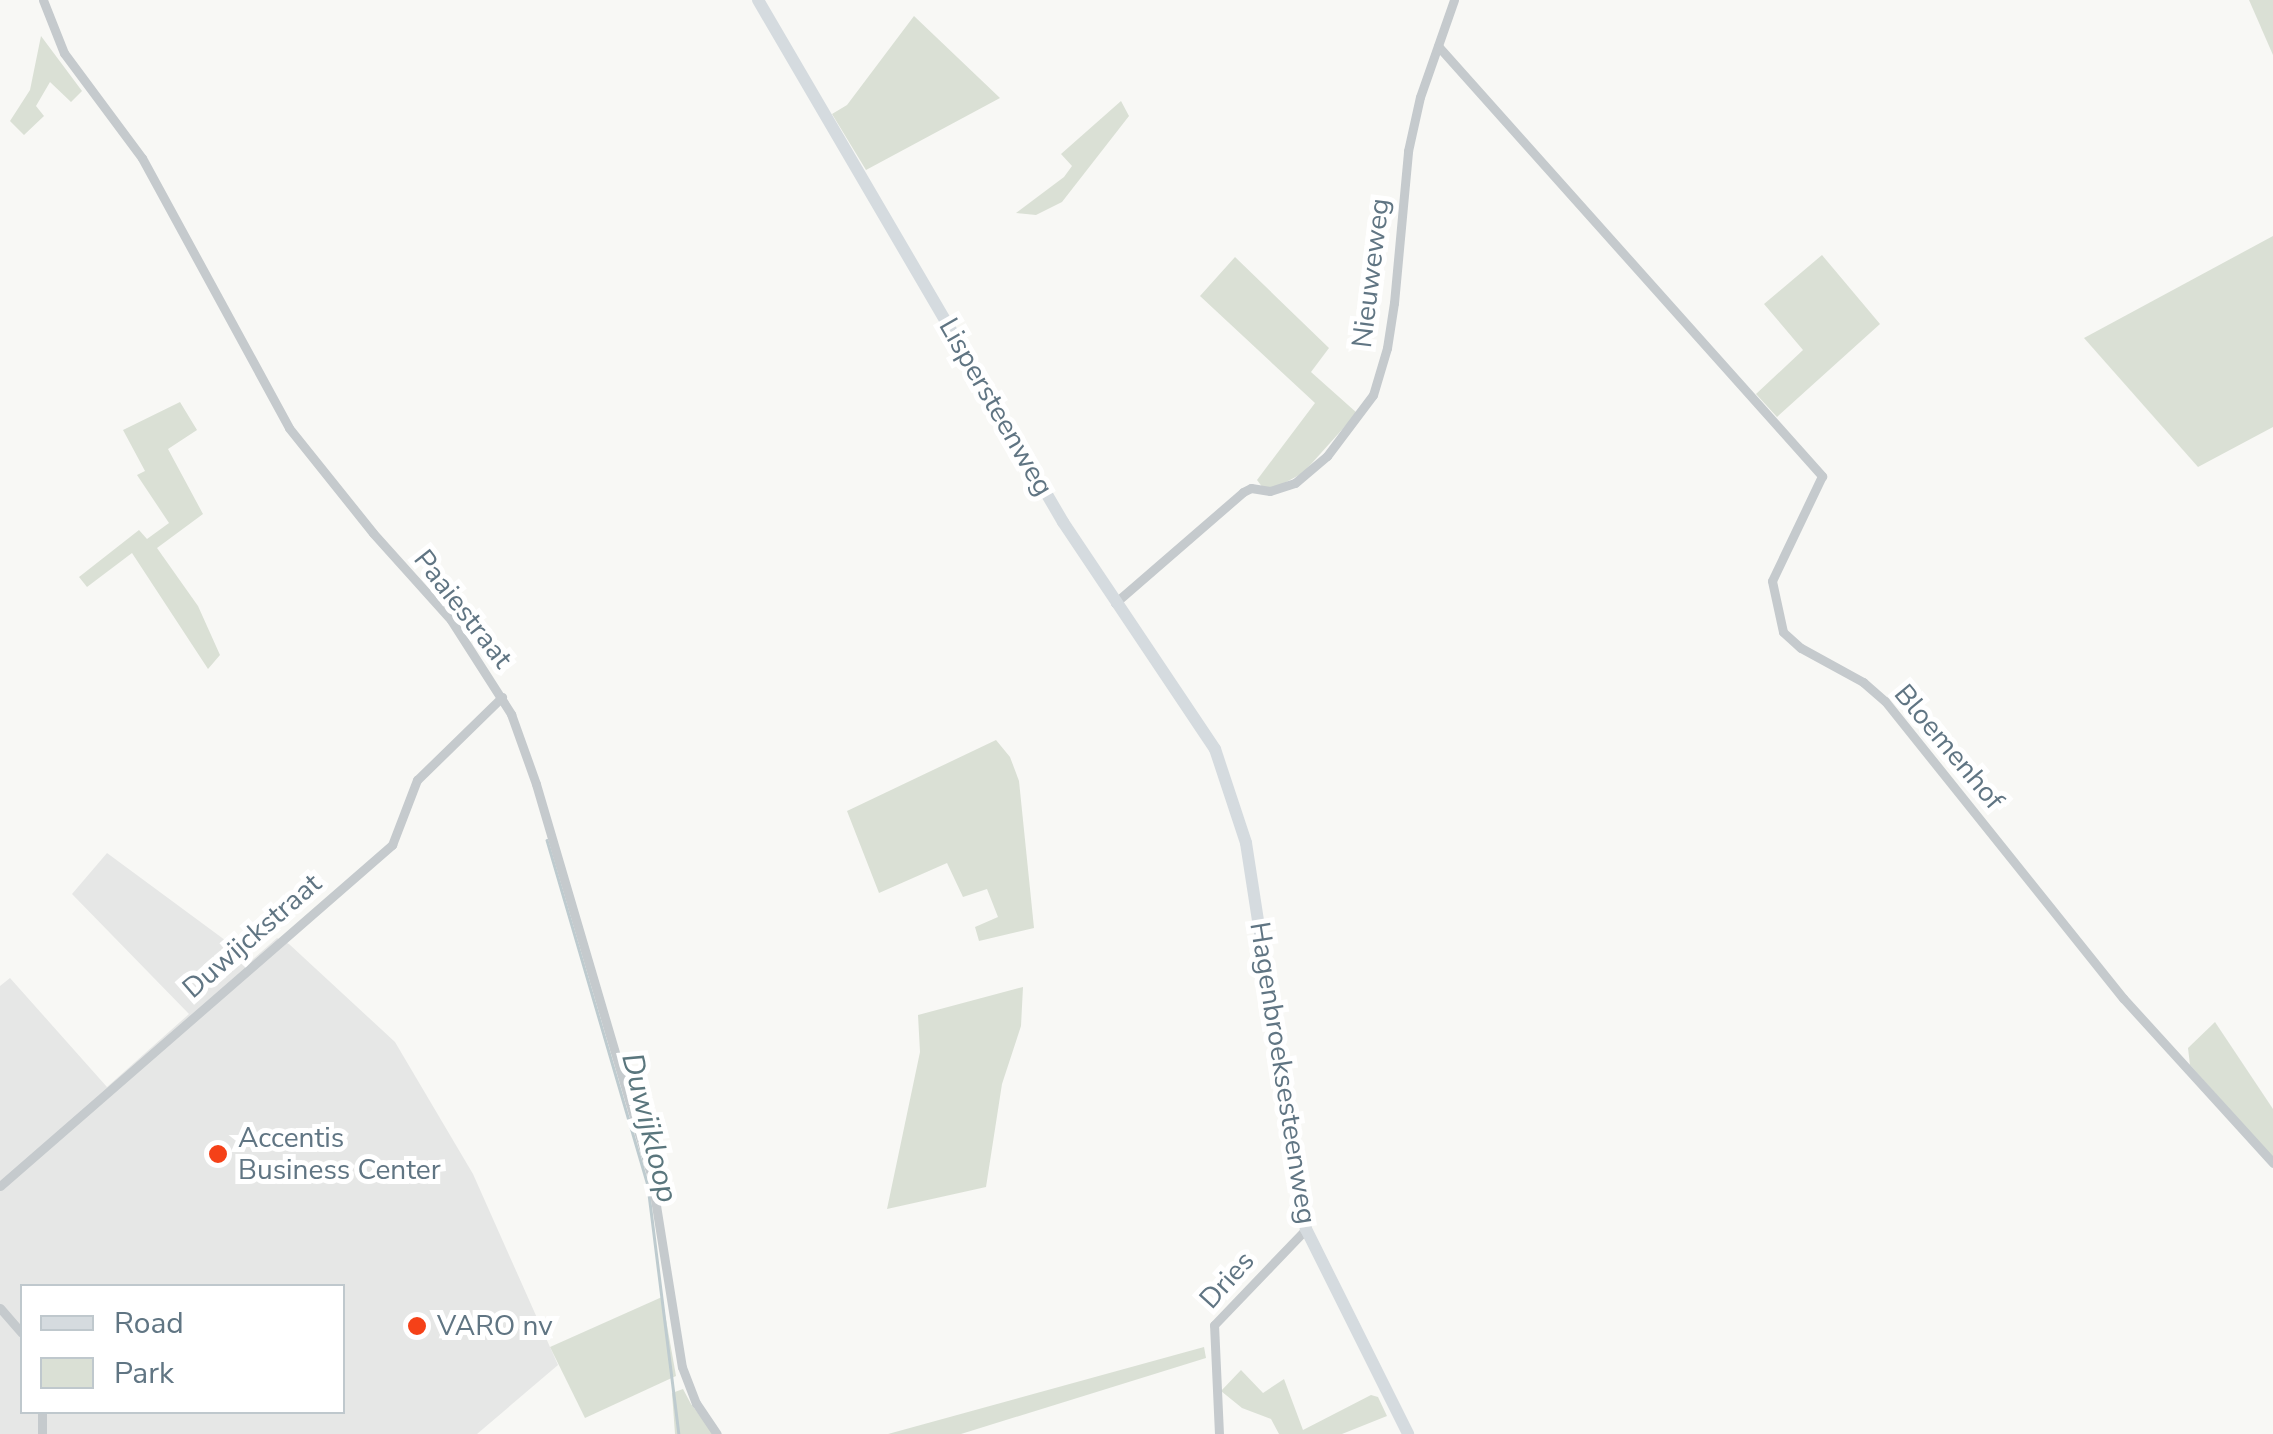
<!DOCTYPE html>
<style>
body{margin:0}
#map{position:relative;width:2273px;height:1434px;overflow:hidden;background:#f8f8f5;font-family:"Nunito Sans",sans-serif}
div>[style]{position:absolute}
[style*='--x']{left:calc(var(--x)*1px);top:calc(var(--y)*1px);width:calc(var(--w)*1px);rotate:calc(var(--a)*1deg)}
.built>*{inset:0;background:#e6e7e6}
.green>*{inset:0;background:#dae0d5}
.stream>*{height:2.5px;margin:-1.25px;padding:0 1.25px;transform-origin:1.25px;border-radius:1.25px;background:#becbcf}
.street>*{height:9px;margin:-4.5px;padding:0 4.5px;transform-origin:4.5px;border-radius:4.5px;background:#c5cacd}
.secondary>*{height:12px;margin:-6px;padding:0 6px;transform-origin:6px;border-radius:6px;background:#d5dbdf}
.dots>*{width:28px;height:28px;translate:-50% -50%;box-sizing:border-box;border:5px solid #fff;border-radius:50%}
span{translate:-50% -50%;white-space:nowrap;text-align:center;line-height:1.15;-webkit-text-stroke:10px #fff;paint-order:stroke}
.street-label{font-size:28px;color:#607583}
.poi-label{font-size:28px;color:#607583}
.left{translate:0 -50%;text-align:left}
.water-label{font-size:30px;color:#5a767d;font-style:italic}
.legend{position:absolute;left:20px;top:1284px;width:325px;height:130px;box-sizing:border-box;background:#fff;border:2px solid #bfc8cd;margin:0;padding:12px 18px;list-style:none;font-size:30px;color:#607583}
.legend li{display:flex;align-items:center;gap:20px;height:50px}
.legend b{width:50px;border:2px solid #bfc8cd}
</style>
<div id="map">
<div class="built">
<i style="clip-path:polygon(evenodd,107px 853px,252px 960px,277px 938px,289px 944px,395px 1042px,473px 1174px,558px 1365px,477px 1434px,0 1434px,0 986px,10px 978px,107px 1087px,189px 1014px,72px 894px,107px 853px,22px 1286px,342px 1286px,342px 1412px,22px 1412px,22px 1286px)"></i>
</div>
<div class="green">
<i style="clip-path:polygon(2249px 0,2273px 0,2273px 55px)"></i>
<i style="clip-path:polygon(914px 16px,1000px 98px,866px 170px,832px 114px,847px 105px)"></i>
<i style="clip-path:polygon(41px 36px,82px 91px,71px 102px,50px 82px,36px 106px,44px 116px,24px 135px,10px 121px,30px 90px)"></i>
<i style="clip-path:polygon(1121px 101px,1129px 116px,1062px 202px,1036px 215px,1016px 213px,1064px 177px,1072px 166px,1061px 154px)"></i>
<i style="clip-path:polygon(2273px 236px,2273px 427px,2198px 467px,2084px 338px)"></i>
<i style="clip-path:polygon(1822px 255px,1880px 324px,1777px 417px,1756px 394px,1803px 350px,1764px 304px)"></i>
<i style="clip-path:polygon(1235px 257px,1329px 348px,1311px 372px,1357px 413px,1303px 473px,1275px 488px,1263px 488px,1257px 480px,1315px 403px,1200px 296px)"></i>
<i style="clip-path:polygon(180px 402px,197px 430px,168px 449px,203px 514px,157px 548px,198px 606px,220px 655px,208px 669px,132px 553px,87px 587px,79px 577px,139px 530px,147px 539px,169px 523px,137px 475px,145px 471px,123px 430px)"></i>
<i style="clip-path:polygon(996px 740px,1010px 757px,1019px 781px,1034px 928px,979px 941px,975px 927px,998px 917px,987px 889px,963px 897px,947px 863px,879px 893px,847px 811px)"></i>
<i style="clip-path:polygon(1023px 987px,1021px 1026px,1002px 1084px,986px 1187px,887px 1209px,920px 1052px,918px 1015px)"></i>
<i style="clip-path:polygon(2215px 1022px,2273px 1109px,2273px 1158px,2190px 1065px,2188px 1048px)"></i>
<i style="clip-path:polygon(662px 1297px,676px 1376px,585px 1418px,550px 1347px)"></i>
<i style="clip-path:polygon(1204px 1347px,1206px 1358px,961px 1434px,888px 1434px)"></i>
<i style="clip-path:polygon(1241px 1370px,1263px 1393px,1284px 1379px,1303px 1430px,1371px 1395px,1378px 1397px,1387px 1416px,1342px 1434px,1279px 1434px,1271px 1419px,1242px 1408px,1221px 1391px)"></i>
<i style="clip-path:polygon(683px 1389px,691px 1404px,714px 1434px,675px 1434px,672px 1393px)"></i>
</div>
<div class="stream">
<i style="--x:547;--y:840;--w:360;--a:73.7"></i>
<i style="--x:648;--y:1186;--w:250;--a:82.9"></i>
</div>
<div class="street">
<i style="--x:43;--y:0;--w:57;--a:68.4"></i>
<i style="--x:64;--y:53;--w:131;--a:53.4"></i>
<i style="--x:142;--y:158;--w:307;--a:61.4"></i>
<i style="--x:289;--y:428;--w:134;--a:51.3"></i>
<i style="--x:373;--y:533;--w:117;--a:48.1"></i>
<i style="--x:451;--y:620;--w:112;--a:57.4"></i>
<i style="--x:511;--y:714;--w:74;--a:70.3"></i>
<i style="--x:536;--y:784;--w:407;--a:73.6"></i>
<i style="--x:651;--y:1174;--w:195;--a:80.9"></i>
<i style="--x:682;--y:1367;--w:39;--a:69"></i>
<i style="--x:696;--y:1403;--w:37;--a:56"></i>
<i style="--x:1438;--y:46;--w:577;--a:48.23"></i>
<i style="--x:1822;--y:476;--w:116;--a:115.5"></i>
<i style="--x:1772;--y:581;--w:52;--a:77.8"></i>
<i style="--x:1783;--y:632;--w:24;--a:42"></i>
<i style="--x:1801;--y:648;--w:71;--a:28.7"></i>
<i style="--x:1863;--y:682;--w:29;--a:41"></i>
<i style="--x:1885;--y:701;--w:381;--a:51.3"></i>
<i style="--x:2123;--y:998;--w:223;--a:47.7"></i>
<i style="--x:1115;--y:603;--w:169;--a:-40.9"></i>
<i style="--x:1243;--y:492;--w:9;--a:-27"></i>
<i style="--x:1251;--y:488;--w:19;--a:9"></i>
<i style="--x:1270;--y:491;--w:26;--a:-18"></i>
<i style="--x:1295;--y:483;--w:42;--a:-40.2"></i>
<i style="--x:1327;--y:456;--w:76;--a:-53"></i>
<i style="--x:1373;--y:395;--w:49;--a:-73.4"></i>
<i style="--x:1387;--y:348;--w:46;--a:-81.2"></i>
<i style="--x:1394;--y:303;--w:153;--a:-84.7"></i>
<i style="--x:1408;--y:151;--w:55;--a:-77.5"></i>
<i style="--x:1420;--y:97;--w:103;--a:-70.7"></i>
<i style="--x:0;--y:1186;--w:520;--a:-41.02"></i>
<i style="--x:392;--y:845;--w:70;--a:-69"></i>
<i style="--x:417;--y:780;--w:119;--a:-44.3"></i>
<i style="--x:0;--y:1308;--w:33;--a:49"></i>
<i style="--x:42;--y:1412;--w:22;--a:90"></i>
<i style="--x:1219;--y:1434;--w:109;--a:-92.6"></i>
<i style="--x:1214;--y:1325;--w:133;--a:-46.2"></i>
</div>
<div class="secondary">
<i style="--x:758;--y:0;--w:605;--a:59.7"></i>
<i style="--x:1063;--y:522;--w:273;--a:56.2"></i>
<i style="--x:1215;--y:749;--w:99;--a:71.7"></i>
<i style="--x:1246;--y:843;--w:391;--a:81.2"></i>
<i style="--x:1306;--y:1229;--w:229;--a:63.5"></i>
</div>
<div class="dots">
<i style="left:218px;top:1154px;background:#f54118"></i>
<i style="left:417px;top:1326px;background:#f54118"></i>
</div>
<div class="street-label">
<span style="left:1371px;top:273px;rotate:-83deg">Nieuweweg</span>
<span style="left:996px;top:407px;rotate:60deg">Lispersteenweg</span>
<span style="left:463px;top:609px;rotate:52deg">Paaiestraat</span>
<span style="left:1949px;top:747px;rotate:50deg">Bloemenhof</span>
<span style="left:252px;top:936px;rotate:-41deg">Duwijckstraat</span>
<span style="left:1283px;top:1073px;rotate:81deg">Hagenbroeksesteenweg</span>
<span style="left:1227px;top:1280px;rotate:-48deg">Dries</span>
</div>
<div class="poi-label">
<span class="left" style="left:238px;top:1154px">Accentis<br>Business Center</span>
<span class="left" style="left:437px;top:1326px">VARO nv</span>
</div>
<div class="water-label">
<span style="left:649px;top:1128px;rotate:76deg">Duwijkloop</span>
</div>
<ul class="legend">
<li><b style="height:12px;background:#d5dbdf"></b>Road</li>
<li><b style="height:28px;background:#dae0d5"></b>Park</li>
</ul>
</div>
